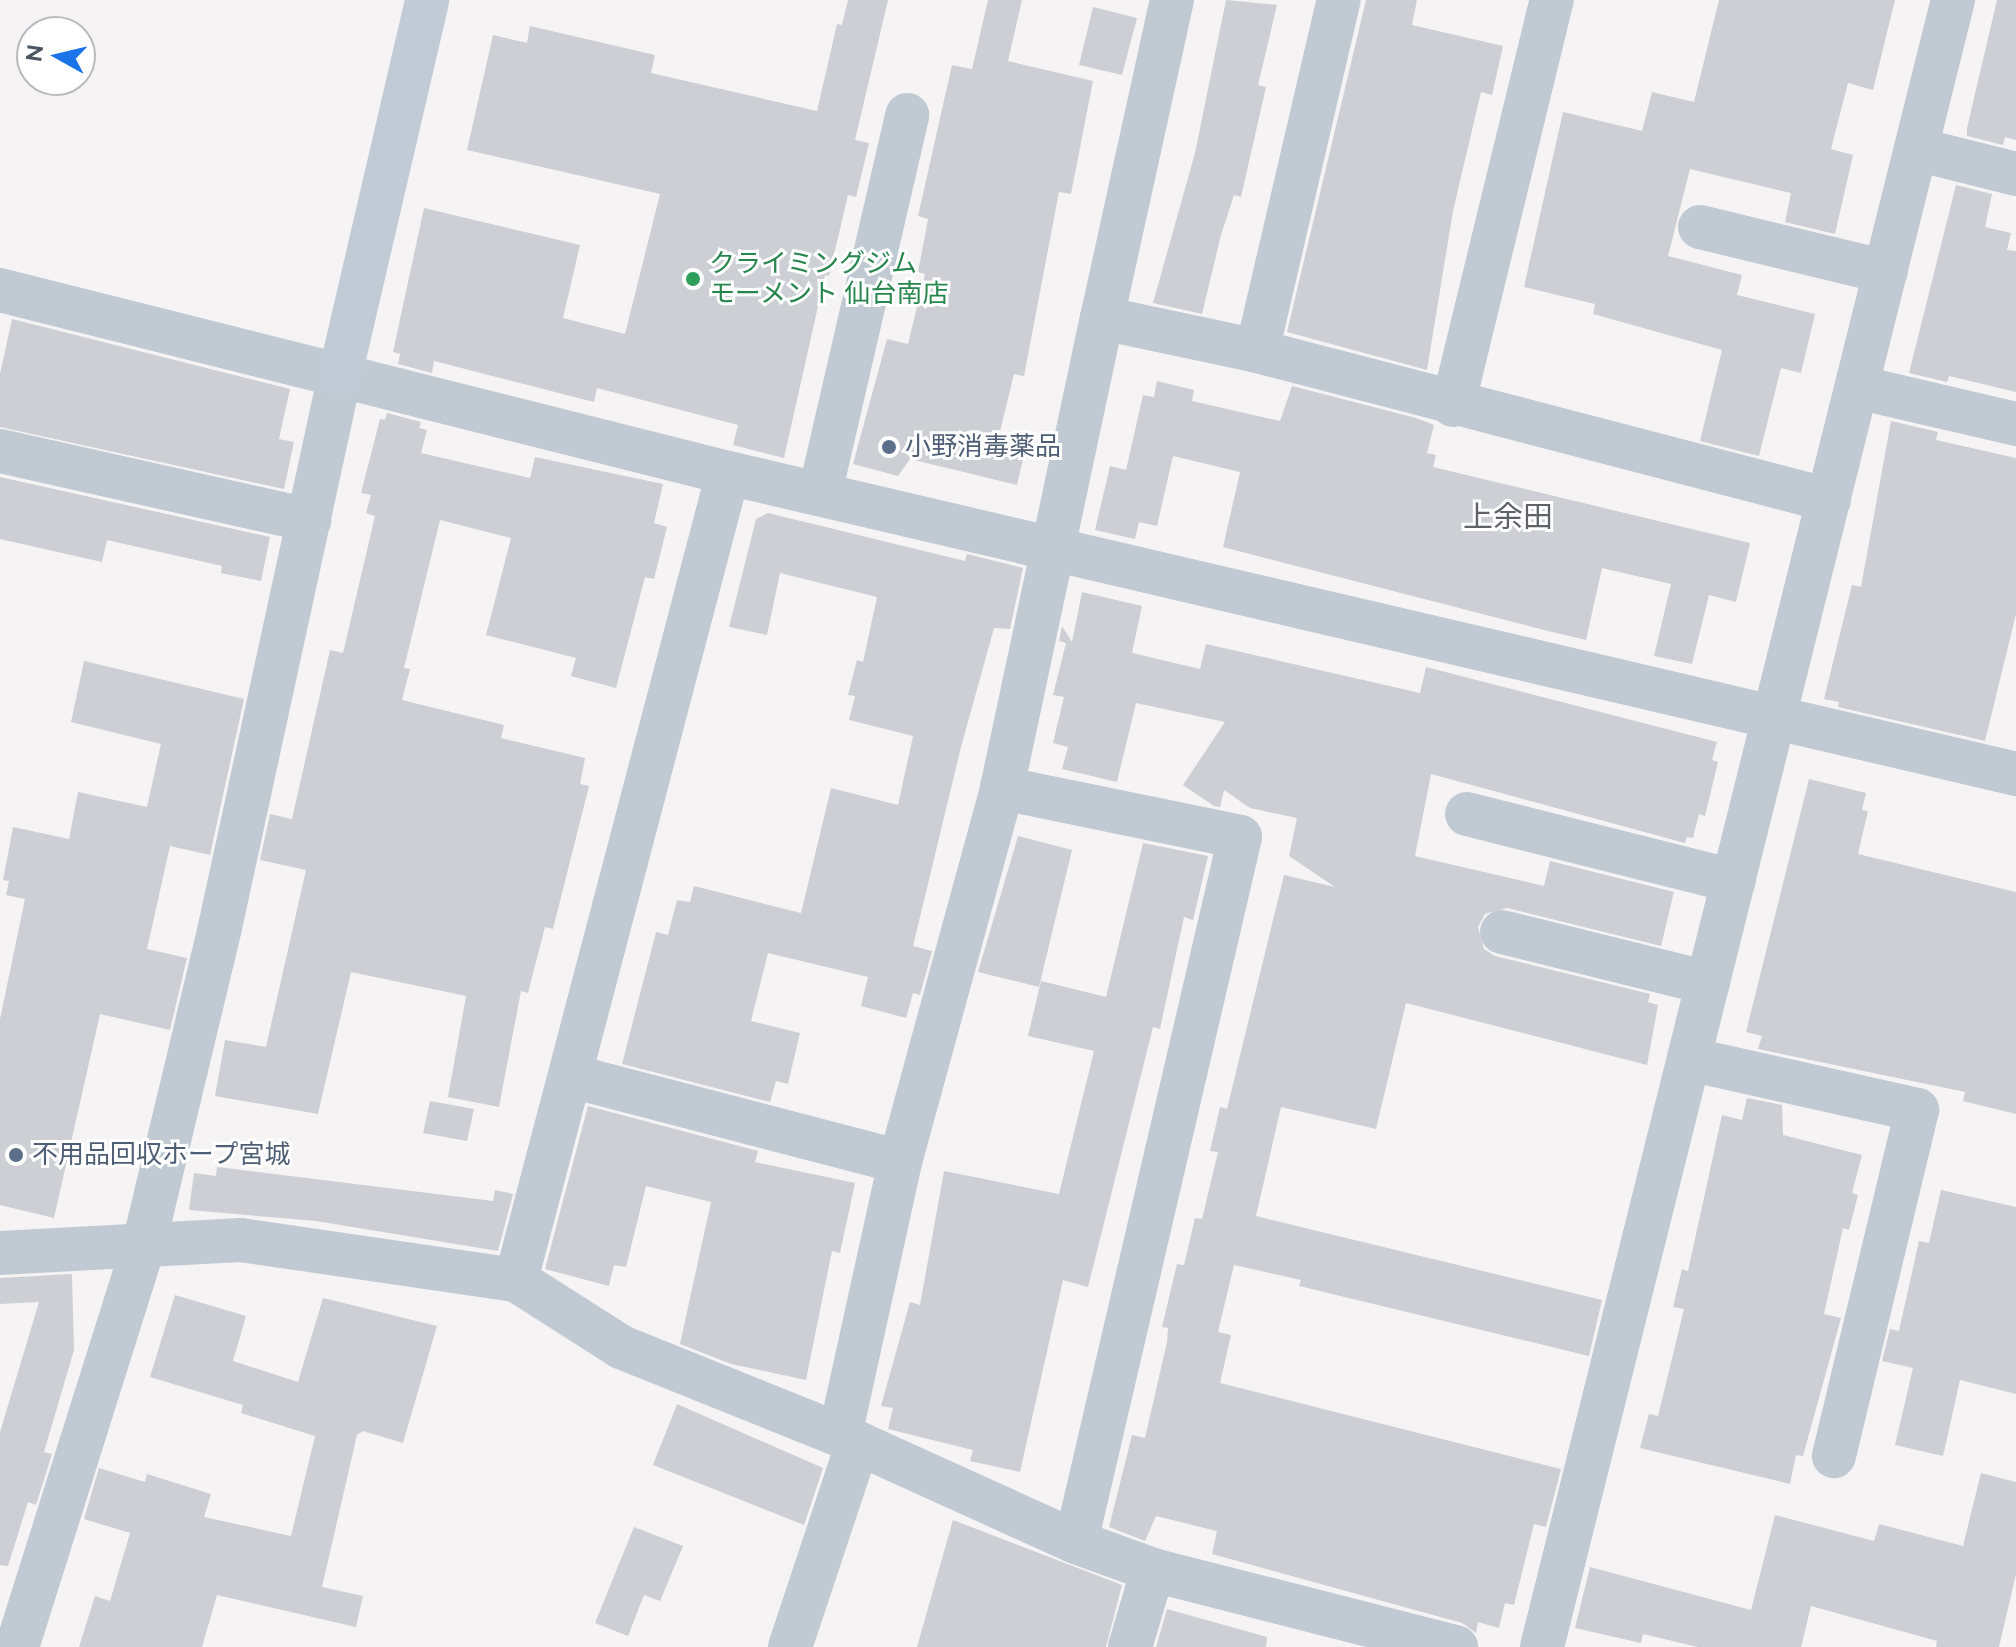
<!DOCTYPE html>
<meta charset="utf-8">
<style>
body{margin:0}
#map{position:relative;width:2016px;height:1647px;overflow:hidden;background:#f5f3f3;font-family:Raleway,"Noto Sans JP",sans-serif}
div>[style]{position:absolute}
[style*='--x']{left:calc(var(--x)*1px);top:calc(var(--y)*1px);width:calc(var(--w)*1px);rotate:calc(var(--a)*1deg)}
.building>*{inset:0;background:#cdcfd5}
.street>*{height:44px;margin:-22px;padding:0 22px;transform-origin:22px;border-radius:22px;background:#c1cad2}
.secondary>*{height:44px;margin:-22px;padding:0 22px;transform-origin:22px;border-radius:22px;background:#c1cbd6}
.dots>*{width:22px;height:22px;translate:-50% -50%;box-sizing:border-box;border:4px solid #fff;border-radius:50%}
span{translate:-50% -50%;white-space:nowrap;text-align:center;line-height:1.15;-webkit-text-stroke:6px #fff;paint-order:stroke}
.leisure-label{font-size:26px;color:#27864d}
.left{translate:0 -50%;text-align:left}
.service-label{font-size:26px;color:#4e5e75}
.quarter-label{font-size:30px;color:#5f6368}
.north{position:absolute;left:16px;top:16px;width:80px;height:80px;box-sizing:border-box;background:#fff;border:2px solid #b7bbc0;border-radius:50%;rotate:278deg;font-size:22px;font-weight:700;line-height:32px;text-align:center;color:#4a5661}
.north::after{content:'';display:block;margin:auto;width:28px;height:36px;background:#1a73e8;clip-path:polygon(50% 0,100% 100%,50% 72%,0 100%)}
</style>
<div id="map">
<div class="building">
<i style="clip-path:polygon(848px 0,888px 0,855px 140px,869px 143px,856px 197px,848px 195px,829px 276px,825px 275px,784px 458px,733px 445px,738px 425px,597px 388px,594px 402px,434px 361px,432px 373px,398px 364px,400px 354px,393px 352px,424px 208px,580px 245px,563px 318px,625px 334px,660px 194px,467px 150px,493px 35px,527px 43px,530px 26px,655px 55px,651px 73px,817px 111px,837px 24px,842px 25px)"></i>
<i style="clip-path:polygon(988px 0,1022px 0,1008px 61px,1093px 81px,1071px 194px,1059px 192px,1024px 376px,1014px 374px,997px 444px,1025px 451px,1017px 485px,910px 459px,898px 476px,853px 464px,887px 339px,908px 344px,925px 274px,918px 272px,928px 219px,918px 216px,952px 65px,972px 69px)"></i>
<i style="clip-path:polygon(1226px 0,1277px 5px,1258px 85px,1266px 87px,1241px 197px,1234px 195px,1221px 235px,1202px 314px,1153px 303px,1195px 153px)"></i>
<i style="clip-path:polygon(1366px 0,1417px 0,1412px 25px,1503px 46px,1492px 95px,1481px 92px,1453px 211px,1427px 370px,1287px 332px)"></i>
<i style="clip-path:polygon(1719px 0,1895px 0,1873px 90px,1848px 83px,1831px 149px,1853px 155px,1835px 234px,1785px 222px,1791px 193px,1690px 169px,1668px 256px,1742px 275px,1737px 295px,1815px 314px,1801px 373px,1781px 368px,1759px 456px,1700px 441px,1722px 350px,1593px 314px,1595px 304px,1524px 287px,1563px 112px,1642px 131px,1652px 92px,1694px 102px)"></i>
<i style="clip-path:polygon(1997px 0,2016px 0,2016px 140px,2005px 137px,2003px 145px,1967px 136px,1967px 128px)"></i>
<i style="clip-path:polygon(1093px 7px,1137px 18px,1122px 75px,1079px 65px)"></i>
<i style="clip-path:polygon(1956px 185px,1992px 194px,1985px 227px,2011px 233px,2007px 250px,2016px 251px,2016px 392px,1949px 376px,1947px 382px,1909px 373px)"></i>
<i style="clip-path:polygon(12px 319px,290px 389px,279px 439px,294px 442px,284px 489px,0 427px,0 374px)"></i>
<i style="clip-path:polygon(1157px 381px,1194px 390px,1192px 401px,1280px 421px,1292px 386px,1416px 418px,1434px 425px,1427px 453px,1436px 455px,1433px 467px,1750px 543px,1736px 602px,1709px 595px,1692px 664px,1654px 656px,1671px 584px,1602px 568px,1586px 640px,1544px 630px,1223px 547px,1240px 472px,1173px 456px,1157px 526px,1139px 522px,1135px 539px,1095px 530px,1110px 466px,1126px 470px,1143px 395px,1154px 397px)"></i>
<i style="clip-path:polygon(387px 413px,421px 422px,419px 428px,427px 430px,421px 453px,530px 478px,535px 457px,663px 484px,654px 523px,667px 527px,654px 579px,645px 577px,616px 688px,571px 676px,576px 658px,486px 635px,511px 538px,440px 520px,404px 668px,410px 669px,402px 700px,504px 725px,501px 738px,585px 758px,580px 784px,589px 786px,553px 929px,545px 927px,528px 993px,521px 991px,499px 1107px,448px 1097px,466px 996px,351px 972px,318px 1114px,215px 1096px,225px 1040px,266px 1047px,306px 870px,260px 860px,270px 814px,292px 819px,330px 650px,343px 653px,375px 516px,366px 513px,371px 495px,361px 493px,380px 419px,385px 420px)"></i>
<i style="clip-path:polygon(1891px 421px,1938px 432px,1936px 440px,2016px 458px,2016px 614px,1985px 741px,1838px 707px,1839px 702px,1824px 699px,1852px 585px,1861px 587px)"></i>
<i style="clip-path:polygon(0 477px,270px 537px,261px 581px,221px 573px,222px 566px,107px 540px,102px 562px,0 539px)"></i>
<i style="clip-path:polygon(768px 513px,965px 561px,967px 554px,1023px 568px,1010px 629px,994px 628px,961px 747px,913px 946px,932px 951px,920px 995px,913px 993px,906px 1018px,861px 1006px,868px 977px,768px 953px,751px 1021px,800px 1033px,788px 1084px,776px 1081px,770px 1102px,622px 1064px,656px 932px,668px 935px,677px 900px,690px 902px,694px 886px,801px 913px,831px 788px,898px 805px,913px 736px,849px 720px,855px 696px,848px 695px,857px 660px,863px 662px,877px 597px,780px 573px,767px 635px,729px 627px,756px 519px)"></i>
<i style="clip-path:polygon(1082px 592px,1142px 606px,1132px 653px,1200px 669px,1206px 644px,1420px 693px,1426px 667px,1717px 742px,1712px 760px,1718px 762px,1705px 816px,1699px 814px,1693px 838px,1687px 837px,1685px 843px,1431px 774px,1415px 856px,1544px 886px,1550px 861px,1674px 892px,1661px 946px,1507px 908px,1485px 914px,1478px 927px,1484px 949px,1495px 956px,1650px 994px,1648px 1002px,1658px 1005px,1647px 1065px,1406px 1003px,1376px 1129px,1281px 1107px,1256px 1216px,1602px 1300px,1589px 1356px,1299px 1286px,1301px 1280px,1234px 1265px,1218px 1332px,1231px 1335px,1220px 1383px,1561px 1469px,1546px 1527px,1534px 1524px,1514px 1605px,1505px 1603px,1499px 1628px,1478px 1622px,1476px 1633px,1462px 1623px,1212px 1554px,1217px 1531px,1156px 1516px,1145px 1541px,1109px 1527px,1132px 1435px,1145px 1438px,1167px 1342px,1168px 1328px,1162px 1327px,1177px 1264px,1184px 1265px,1195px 1218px,1202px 1219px,1218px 1152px,1210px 1151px,1220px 1107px,1227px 1109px,1284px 875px,1335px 887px,1289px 856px,1297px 818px,1250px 808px,1224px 790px,1220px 807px,1214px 806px,1183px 785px,1225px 722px,1136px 703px,1117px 782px,1062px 769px,1068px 747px,1053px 743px,1064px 697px,1053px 695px,1066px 643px,1059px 641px,1062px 626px,1072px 642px)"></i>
<i style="clip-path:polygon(84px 661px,244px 699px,210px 855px,170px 846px,147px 949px,187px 958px,170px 1030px,100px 1014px,54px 1218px,0 1205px,0 1019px,25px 899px,6px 895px,9px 881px,3px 880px,13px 827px,69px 839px,78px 792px,147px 807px,161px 744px,71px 722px)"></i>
<i style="clip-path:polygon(1809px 779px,1866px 793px,1862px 810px,1868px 811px,1858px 854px,2016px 892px,2016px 1114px,1963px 1101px,1965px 1092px,1758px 1049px,1762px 1036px,1746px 1032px)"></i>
<i style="clip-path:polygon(1018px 836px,1072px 850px,1039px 987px,978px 972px)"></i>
<i style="clip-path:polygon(1143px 843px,1208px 856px,1193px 920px,1184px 917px,1160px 1029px,1153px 1027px,1088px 1287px,1063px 1280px,1020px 1472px,970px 1461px,973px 1450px,888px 1429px,893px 1408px,881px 1406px,910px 1302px,920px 1305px,944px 1171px,1059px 1194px,1094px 1051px,1028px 1036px,1041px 981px,1106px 997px)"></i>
<i style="clip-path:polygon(1747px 1098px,1782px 1105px,1783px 1135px,1862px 1155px,1852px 1193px,1858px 1195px,1849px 1230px,1843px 1228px,1824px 1314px,1841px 1318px,1803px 1456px,1796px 1455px,1790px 1484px,1640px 1448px,1649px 1414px,1658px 1416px,1684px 1309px,1673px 1307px,1682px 1269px,1688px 1271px,1722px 1115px,1742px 1120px)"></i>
<i style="clip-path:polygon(430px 1101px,474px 1109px,467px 1141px,423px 1133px)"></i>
<i style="clip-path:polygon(588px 1106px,758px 1151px,755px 1162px,855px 1183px,840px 1253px,832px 1251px,806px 1380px,731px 1364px,680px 1344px,711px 1202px,646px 1186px,626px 1267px,614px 1265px,609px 1286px,545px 1269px)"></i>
<i style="clip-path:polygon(217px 1167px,493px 1201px,495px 1190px,513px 1194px,498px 1251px,316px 1221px,189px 1210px,194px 1173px,216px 1176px)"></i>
<i style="clip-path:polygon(1941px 1190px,2016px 1207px,2016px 1394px,1960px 1380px,1943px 1456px,1895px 1445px,1913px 1368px,1882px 1361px,1890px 1329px,1899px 1331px,1919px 1241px,1929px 1243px)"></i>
<i style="clip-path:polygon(72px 1274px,74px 1350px,44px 1452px,52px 1454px,36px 1505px,28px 1502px,8px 1566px,0 1565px,0 1432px,39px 1302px,0 1304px,0 1278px)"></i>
<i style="clip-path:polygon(175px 1295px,246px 1316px,233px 1361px,298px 1382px,323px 1298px,437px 1326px,403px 1443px,363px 1431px,357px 1435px,322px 1587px,363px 1596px,356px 1627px,217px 1595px,202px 1647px,79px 1647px,95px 1596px,110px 1601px,130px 1533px,84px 1519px,99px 1468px,145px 1482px,147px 1474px,211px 1494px,204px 1517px,291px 1536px,315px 1436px,241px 1413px,243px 1405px,150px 1377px)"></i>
<i style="clip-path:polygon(677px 1404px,823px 1468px,804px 1525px,653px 1465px)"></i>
<i style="clip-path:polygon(1981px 1473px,2016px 1482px,2016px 1574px,1999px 1647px,1936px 1647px,1937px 1641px,1811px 1606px,1801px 1647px,1698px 1647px,1643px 1634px,1641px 1643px,1575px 1628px,1590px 1567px,1751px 1610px,1775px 1515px,1874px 1541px,1879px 1524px,1963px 1546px)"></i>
<i style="clip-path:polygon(953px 1520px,1122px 1585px,1106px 1647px,917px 1647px)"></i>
<i style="clip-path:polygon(634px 1527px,683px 1546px,660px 1601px,644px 1595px,628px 1636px,595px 1623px)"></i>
<i style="clip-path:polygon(1167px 1609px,1267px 1637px,1266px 1647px,1156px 1647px)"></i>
</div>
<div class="street">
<i style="--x:1916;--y:149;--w:103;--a:14"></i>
<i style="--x:1700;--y:227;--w:191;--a:13.6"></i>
<i style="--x:0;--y:290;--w:751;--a:14.11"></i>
<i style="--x:728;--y:473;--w:1323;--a:13.15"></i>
<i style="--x:1102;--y:318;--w:326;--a:-77.6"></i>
<i style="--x:1257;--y:351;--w:360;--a:-76.9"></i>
<i style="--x:1857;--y:387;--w:163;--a:13.1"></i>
<i style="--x:1453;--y:405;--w:417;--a:-76.3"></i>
<i style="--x:0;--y:451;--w:317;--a:12.6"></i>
<i style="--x:728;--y:473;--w:834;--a:104.72"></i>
<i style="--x:516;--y:1280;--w:125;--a:32.5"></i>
<i style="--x:621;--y:1347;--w:236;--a:21.9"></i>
<i style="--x:840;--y:1435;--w:259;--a:24.4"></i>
<i style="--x:1076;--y:1542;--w:82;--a:20"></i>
<i style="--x:1153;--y:1570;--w:313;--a:14.3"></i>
<i style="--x:820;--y:493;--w:388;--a:-77"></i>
<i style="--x:1002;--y:788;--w:243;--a:11.6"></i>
<i style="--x:1240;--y:837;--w:724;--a:103.1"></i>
<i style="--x:1467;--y:814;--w:275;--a:14.1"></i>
<i style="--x:1502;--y:932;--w:212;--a:13.9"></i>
<i style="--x:1689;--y:1059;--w:234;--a:12.6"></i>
<i style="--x:1917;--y:1110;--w:356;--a:103.5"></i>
<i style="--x:571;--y:1076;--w:340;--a:14.6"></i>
<i style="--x:0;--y:1253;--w:241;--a:-3.1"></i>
<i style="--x:241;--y:1240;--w:278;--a:8.3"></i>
<i style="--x:840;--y:1435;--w:280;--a:-77.6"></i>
<i style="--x:900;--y:1162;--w:388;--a:-74.7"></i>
<i style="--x:1002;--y:788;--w:481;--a:-78"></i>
<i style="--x:1102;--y:318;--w:158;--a:12"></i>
<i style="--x:1257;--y:351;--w:591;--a:14.6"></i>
<i style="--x:17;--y:1647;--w:423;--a:-72.5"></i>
<i style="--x:144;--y:1244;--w:326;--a:-76.5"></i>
<i style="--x:220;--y:927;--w:565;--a:-77.74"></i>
<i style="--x:790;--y:1647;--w:215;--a:-71.6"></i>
<i style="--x:1130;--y:1647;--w:80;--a:-73.4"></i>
<i style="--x:1542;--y:1647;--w:1698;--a:-75.99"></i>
</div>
<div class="secondary">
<i style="--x:340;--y:375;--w:385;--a:-76.9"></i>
</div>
<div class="dots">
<i style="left:693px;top:279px;background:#2e9e5b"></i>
<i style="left:889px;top:447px;background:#5c6f8a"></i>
<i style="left:16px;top:1155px;background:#5c6f8a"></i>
</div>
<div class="leisure-label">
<span class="left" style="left:709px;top:279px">クライミングジム<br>モーメント 仙台南店</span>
</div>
<div class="service-label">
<span class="left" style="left:905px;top:447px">小野消毒薬品</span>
<span class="left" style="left:32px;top:1155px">不用品回収ホープ宮城</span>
</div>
<div class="quarter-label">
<span style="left:1508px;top:517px">上余田</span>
</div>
<div class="north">N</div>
</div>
